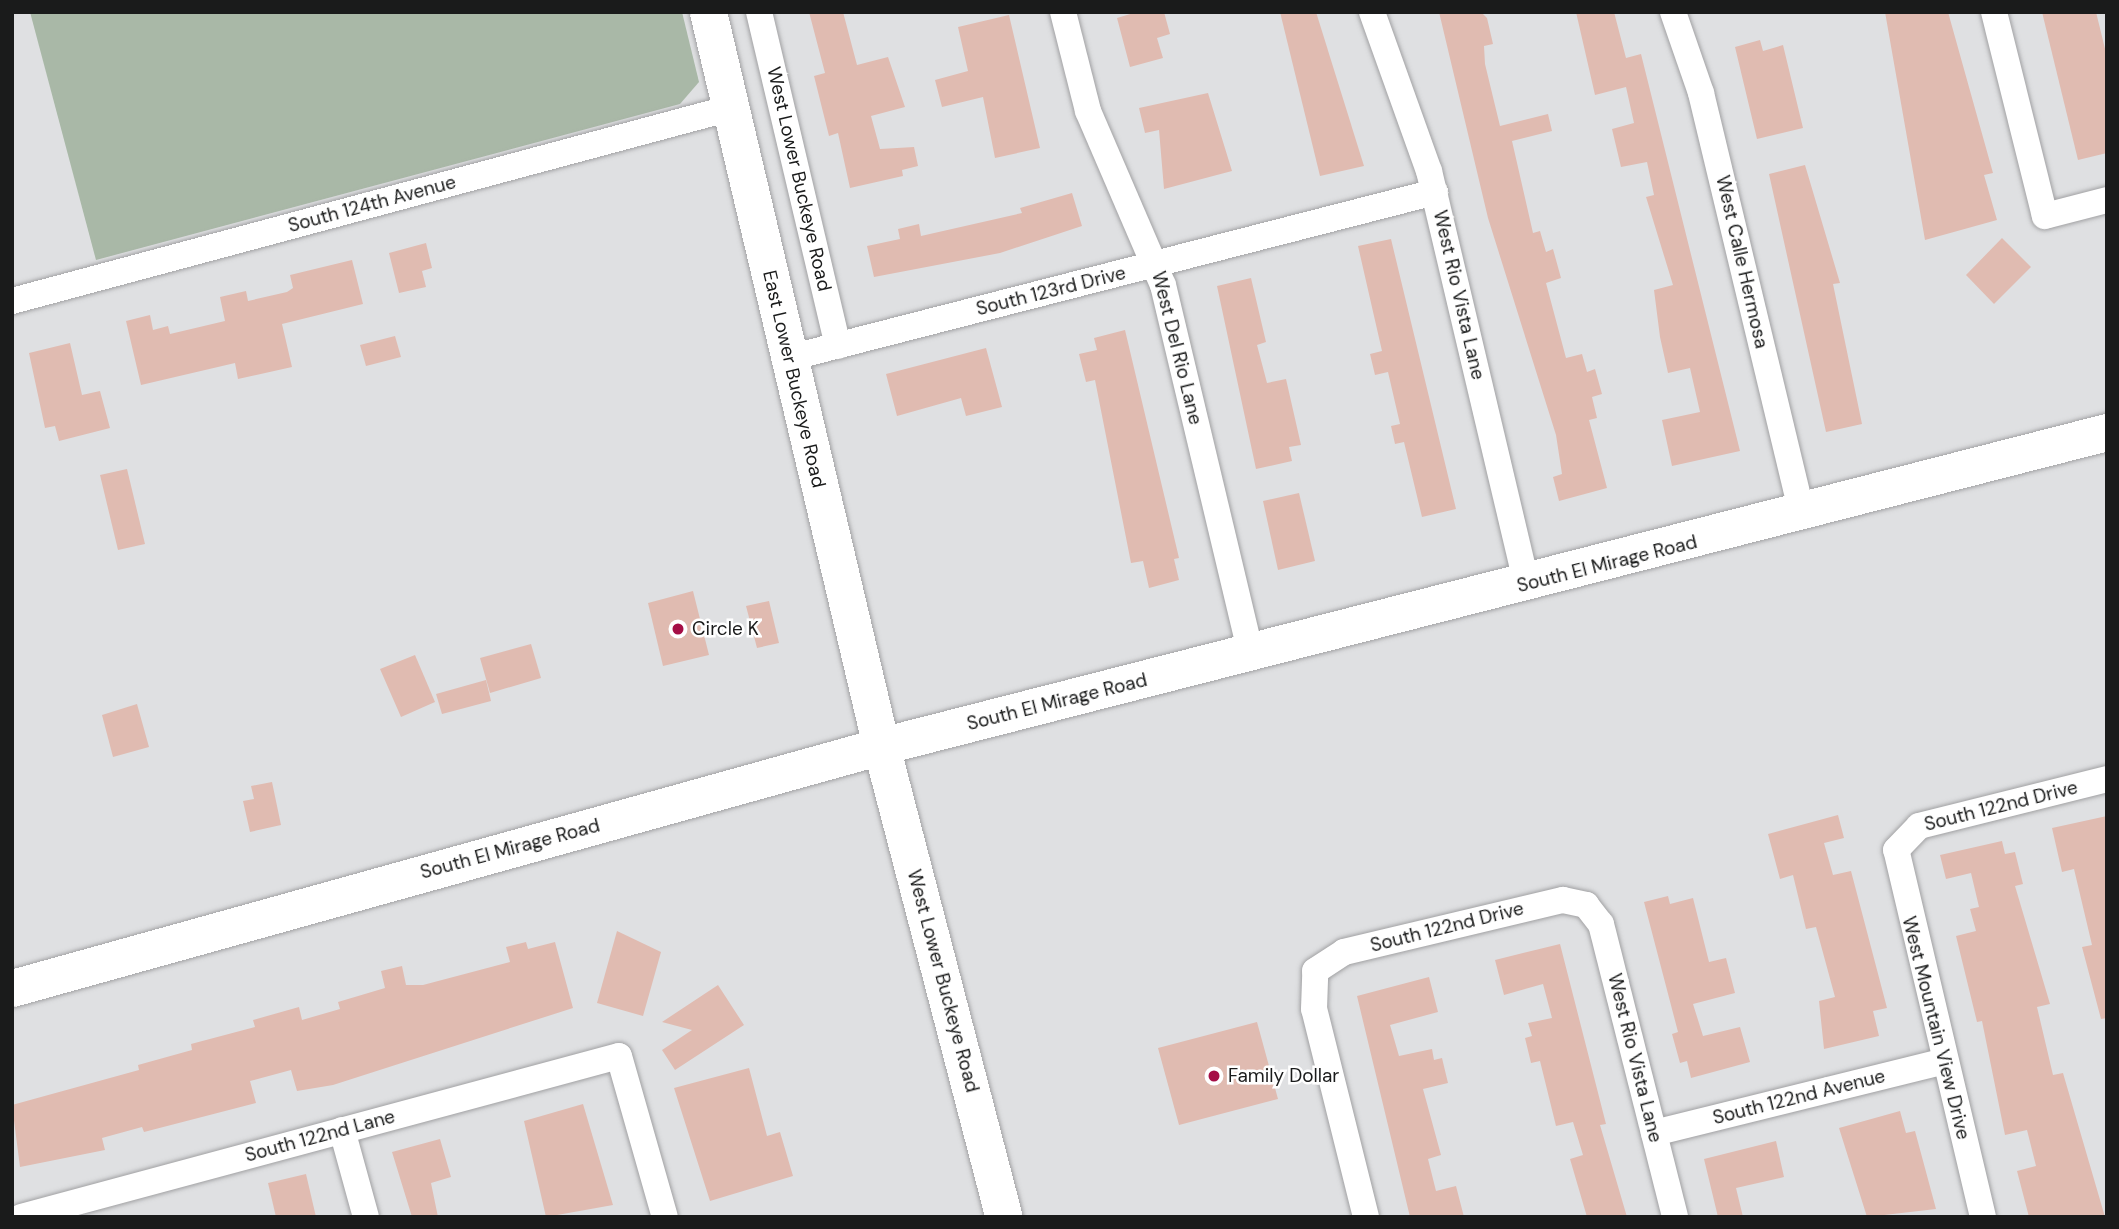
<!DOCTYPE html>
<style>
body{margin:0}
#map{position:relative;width:2119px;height:1229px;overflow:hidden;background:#dfe0e2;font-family:"DM Sans",sans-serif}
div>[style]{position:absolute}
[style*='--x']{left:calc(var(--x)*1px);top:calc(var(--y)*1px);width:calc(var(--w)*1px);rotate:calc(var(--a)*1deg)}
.green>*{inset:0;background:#a9b8a7}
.building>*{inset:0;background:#e0bbb1}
.roads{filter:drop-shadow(0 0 2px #a1a1a3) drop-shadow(0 0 2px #a1a1a3)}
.street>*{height:26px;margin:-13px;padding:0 13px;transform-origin:13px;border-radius:13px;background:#fff}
.secondary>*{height:37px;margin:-18.5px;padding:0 18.5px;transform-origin:18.5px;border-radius:18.5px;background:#fff}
.dots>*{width:19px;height:19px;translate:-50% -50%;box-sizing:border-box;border:4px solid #fff;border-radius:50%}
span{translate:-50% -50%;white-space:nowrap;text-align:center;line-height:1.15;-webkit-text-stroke:5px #fff;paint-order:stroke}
.street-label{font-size:19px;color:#1a1b1b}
.poi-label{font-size:19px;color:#1a1b1b}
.left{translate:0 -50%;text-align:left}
.frame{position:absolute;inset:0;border:14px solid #1a1b1b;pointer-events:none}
</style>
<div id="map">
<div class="green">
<i style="clip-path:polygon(30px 12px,682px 12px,699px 82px,680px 104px,96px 260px)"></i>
</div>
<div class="building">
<i style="clip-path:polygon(809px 12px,843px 12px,857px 65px,888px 57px,905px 107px,871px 116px,880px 149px,914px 147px,918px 166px,902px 170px,903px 176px,850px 188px,838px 133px,829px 136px,814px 76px,825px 73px)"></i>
<i style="clip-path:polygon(1137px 12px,1164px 12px,1170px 34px,1157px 38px,1163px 58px,1130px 67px,1117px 18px)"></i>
<i style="clip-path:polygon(1280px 12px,1316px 12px,1364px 166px,1320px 176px)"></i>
<i style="clip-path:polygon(1439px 12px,1481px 12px,1487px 18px,1493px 44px,1484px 46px,1485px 64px,1500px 126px,1548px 114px,1552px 131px,1512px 141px,1533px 233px,1540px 231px,1546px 252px,1553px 249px,1561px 278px,1546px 283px,1566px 358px,1582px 354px,1587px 372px,1595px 369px,1602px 394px,1592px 397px,1597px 418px,1589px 420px,1607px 488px,1559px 501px,1553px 477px,1562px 474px,1556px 435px,1488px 218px)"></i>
<i style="clip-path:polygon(1576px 12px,1614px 12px,1626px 58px,1641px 54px,1740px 451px,1672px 466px,1662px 420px,1700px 412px,1690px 368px,1668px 373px,1660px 337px,1654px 290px,1673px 285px,1646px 197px,1654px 195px,1647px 162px,1621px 167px,1612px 129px,1634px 123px,1626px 87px,1595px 95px)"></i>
<i style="clip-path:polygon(1885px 12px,1948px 12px,1993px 173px,1984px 175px,1997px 220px,1925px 240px)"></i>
<i style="clip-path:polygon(2042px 12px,2096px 12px,2107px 57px,2107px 153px,2078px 160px)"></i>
<i style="clip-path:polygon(1009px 15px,1040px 148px,995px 158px,983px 97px,942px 107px,935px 80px,968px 71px,958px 27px)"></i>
<i style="clip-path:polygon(1760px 40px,1763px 51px,1783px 45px,1803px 128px,1757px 139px,1735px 47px)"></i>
<i style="clip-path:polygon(1208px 93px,1232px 171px,1164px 189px,1159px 130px,1145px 133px,1139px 108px)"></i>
<i style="clip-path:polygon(1805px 165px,1840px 283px,1833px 284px,1862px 424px,1826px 432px,1769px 174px)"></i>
<i style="clip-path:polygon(1072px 193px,1082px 226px,1000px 253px,874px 277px,867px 246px,900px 239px,898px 229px,919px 224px,921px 236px,1022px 213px,1020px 208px)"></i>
<i style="clip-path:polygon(2002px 238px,2031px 267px,1994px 304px,1966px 275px)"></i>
<i style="clip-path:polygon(1391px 239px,1456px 509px,1422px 517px,1404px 442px,1395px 444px,1391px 426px,1400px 424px,1388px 372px,1375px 375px,1370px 354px,1382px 351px,1358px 246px)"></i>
<i style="clip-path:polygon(426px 243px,432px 268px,422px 271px,426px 287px,399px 293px,389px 253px)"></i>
<i style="clip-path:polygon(352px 260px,363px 304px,282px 324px,292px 367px,238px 379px,235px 363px,141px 385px,126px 321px,150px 315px,153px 330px,168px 326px,170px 334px,225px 321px,220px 297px,246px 291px,248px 301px,287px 292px,293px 288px,290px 275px)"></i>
<i style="clip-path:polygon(1251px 278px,1266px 342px,1257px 345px,1267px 383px,1286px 379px,1301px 445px,1289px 447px,1292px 461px,1256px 469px,1217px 286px)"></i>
<i style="clip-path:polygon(1125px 330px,1179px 558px,1174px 559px,1179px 580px,1149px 588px,1143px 561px,1131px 563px,1095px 380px,1086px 382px,1079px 354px,1097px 350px,1094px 338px)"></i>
<i style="clip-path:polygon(395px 336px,401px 357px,366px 366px,360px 345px)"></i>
<i style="clip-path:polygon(70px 343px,82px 395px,100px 391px,110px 428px,59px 441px,55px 426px,45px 428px,29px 353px)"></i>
<i style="clip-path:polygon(986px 348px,1002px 407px,966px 416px,961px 398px,897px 416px,886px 374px)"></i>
<i style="clip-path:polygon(127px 469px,145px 544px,118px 550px,100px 475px)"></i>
<i style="clip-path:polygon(1299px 493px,1315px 561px,1278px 570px,1263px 501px)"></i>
<i style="clip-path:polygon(693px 591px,709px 655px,663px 666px,648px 603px)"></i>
<i style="clip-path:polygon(769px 601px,779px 643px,757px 648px,746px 606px)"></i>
<i style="clip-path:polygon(531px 644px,541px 678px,490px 693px,480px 658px)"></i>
<i style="clip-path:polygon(415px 655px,435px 702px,401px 717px,380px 669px)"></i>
<i style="clip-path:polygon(486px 680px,491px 701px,442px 714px,436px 694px)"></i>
<i style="clip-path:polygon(137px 704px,149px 747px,113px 757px,102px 715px)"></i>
<i style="clip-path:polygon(272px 782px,281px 825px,250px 832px,243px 801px,254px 799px,251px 786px)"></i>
<i style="clip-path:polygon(1838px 815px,1844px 838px,1824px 843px,1833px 875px,1851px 871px,1887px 1008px,1873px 1011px,1879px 1036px,1824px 1049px,1819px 1001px,1835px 997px,1816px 927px,1806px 929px,1793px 875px,1780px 879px,1768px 834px)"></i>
<i style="clip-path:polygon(2107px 816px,2107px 1018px,2101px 1019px,2082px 947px,2092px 945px,2074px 869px,2062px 872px,2052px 828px)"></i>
<i style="clip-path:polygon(2002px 841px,2005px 854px,2015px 852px,2023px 884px,2015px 886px,2050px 1004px,2037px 1007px,2053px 1075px,2063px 1073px,2105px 1217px,2029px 1217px,2017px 1171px,2036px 1166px,2027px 1130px,2005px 1135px,1982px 1021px,1977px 1022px,1956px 936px,1976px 931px,1970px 909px,1979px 907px,1971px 873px,1946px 879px,1940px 855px)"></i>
<i style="clip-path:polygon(1668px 896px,1670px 904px,1693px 898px,1709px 962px,1726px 958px,1735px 993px,1693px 1004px,1703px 1036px,1740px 1027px,1750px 1062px,1691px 1078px,1687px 1061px,1680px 1063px,1672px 1034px,1678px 1032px,1644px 902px)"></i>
<i style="clip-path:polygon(617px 931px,661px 952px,643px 1016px,597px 1003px)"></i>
<i style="clip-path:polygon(526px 942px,528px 949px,555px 942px,573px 1008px,333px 1085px,297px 1091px,291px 1070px,250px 1081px,256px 1103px,144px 1132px,142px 1127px,102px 1138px,105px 1150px,20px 1167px,12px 1105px,139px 1070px,138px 1065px,192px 1050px,191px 1044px,255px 1027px,253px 1020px,299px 1007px,302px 1020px,340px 1009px,338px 1002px,385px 988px,381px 971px,402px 966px,406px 985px,423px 985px,510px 962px,506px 947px)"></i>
<i style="clip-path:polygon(1560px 944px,1606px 1124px,1600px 1125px,1627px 1217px,1587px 1217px,1570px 1159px,1583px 1155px,1573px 1122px,1556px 1126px,1540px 1061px,1531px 1063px,1525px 1038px,1532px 1036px,1528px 1023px,1552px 1018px,1543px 984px,1504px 995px,1495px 960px)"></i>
<i style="clip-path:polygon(1429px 977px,1438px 1012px,1390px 1025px,1399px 1056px,1432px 1049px,1434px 1060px,1442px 1058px,1448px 1083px,1423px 1089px,1441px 1155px,1428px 1159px,1436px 1191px,1456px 1186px,1464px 1217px,1410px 1217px,1357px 996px)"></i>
<i style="clip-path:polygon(718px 985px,744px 1025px,675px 1070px,662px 1050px,692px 1030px,662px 1022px)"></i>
<i style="clip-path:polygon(1257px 1022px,1278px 1099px,1179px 1125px,1158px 1048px)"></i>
<i style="clip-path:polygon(749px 1068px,767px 1136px,780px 1132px,793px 1176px,710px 1201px,674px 1088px)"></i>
<i style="clip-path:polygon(583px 1104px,613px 1205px,546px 1217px,524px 1121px)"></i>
<i style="clip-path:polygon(1900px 1111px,1906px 1133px,1915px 1131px,1936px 1209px,1867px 1217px,1839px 1128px)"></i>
<i style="clip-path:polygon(440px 1139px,451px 1177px,431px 1183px,438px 1217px,412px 1217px,392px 1152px)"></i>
<i style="clip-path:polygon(1776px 1141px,1784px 1177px,1736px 1188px,1743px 1217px,1718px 1217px,1704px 1159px)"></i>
<i style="clip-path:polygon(306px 1174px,316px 1217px,276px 1217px,268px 1183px)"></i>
</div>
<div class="roads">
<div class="street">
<i style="--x:759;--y:12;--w:343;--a:76.7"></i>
<i style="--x:1063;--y:12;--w:102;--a:75.8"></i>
<i style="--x:1088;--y:111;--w:189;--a:66.7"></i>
<i style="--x:1163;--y:285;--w:379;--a:76.6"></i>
<i style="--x:1372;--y:12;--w:169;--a:70.3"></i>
<i style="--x:1429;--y:171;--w:424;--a:76.7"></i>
<i style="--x:1673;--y:12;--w:86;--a:70.9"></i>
<i style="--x:1701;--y:93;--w:434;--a:76.5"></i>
<i style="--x:1994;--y:12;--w:210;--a:76"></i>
<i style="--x:2045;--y:216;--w:64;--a:-14.5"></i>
<i style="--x:12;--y:301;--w:744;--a:-15.03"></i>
<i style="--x:789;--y:358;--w:667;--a:-14.41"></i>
<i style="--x:342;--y:1130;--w:90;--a:74.6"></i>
<i style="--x:1654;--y:1133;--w:299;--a:-13.9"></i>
<i style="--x:21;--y:1217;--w:619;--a:-15.07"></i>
<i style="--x:619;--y:1056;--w:167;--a:74.1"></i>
<i style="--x:1366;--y:1217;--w:214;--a:-104"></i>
<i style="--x:1314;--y:1009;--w:38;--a:-88"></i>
<i style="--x:1315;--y:971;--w:35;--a:-33"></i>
<i style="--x:1344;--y:952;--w:225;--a:-13.4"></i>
<i style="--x:1563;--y:900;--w:24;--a:12"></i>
<i style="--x:1586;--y:905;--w:24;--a:52"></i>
<i style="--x:1601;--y:924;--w:302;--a:75.8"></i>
<i style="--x:1983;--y:1217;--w:377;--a:-103.3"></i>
<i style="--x:1896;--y:850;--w:33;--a:-46"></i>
<i style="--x:1919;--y:826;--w:194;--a:-14"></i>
</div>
<div class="secondary">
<i style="--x:708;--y:12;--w:754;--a:76.74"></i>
<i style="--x:881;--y:746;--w:487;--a:75.4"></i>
<i style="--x:12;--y:988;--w:902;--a:-15.56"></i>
<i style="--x:881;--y:746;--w:1266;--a:-14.37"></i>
</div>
</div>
<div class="dots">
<i style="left:678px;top:629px;background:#a50e46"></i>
<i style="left:1214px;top:1076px;background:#a50e46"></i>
</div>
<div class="street-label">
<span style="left:799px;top:179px;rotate:77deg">West Lower Buckeye Road</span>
<span style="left:372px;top:204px;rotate:-15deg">South 124th Avenue</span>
<span style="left:1742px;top:262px;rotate:77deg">West Calle Hermosa</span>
<span style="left:1051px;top:291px;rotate:-14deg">South 123rd Drive</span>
<span style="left:1459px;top:295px;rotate:77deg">West Rio Vista Lane</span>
<span style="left:1177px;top:348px;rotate:76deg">West Del Rio Lane</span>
<span style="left:794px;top:379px;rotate:77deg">East Lower Buckeye Road</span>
<span style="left:1607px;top:564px;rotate:-14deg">South El Mirage Road</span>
<span style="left:1057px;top:702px;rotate:-14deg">South El Mirage Road</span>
<span style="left:2001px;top:806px;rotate:-14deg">South 122nd Drive</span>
<span style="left:510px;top:849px;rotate:-15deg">South El Mirage Road</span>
<span style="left:1447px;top:927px;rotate:-14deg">South 122nd Drive</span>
<span style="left:943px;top:981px;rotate:75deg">West Lower Buckeye Road</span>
<span style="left:1936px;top:1028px;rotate:76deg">West Mountain View Drive</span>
<span style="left:1635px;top:1058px;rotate:76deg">West Rio Vista Lane</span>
<span style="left:1799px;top:1097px;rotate:-14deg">South 122nd Avenue</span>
<span style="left:320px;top:1136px;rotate:-15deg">South 122nd Lane</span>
</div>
<div class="poi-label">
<span class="left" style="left:692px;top:629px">Circle K</span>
<span class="left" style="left:1228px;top:1076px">Family Dollar</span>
</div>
<div class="frame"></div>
</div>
